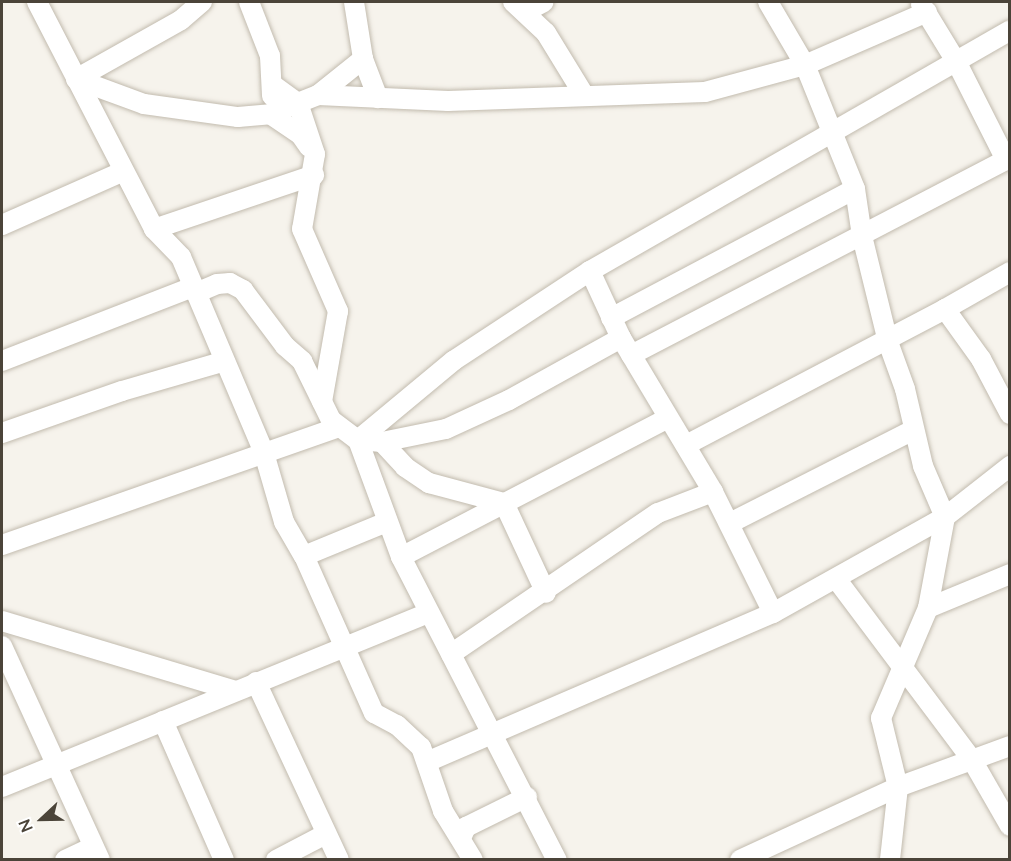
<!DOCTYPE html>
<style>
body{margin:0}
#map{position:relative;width:1011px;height:861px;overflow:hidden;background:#f6f3ec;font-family:Lato,sans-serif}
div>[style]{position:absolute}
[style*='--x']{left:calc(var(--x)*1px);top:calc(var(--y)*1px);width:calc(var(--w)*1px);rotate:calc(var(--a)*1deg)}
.roads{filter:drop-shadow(0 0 2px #c2bbae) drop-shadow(0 0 2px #c2bbae)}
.minor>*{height:20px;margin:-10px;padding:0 10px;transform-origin:10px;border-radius:10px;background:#fff}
span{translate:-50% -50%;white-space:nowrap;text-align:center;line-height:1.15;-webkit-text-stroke:4.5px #fff;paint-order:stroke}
.frame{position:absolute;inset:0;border:3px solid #4b4439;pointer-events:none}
.north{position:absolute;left:12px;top:789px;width:60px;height:60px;-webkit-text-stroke:4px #fff;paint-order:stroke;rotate:248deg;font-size:16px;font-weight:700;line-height:24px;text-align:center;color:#4b4439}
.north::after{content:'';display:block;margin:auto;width:21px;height:27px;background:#4b4439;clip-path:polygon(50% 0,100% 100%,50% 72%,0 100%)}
</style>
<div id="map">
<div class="roads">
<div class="minor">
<i style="--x:37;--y:2;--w:255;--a:62.7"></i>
<i style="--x:154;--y:229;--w:39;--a:46"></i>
<i style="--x:181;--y:257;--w:213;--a:67"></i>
<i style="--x:264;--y:453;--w:72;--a:73.8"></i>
<i style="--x:284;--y:522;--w:39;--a:60"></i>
<i style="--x:304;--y:556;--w:172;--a:66"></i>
<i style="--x:374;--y:713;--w:26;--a:28"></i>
<i style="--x:397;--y:725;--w:33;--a:43"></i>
<i style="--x:421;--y:747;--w:68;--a:71"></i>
<i style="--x:443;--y:811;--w:57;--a:58.5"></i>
<i style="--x:249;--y:2;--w:58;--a:68.7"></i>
<i style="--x:270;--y:56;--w:40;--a:87.1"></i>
<i style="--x:354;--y:2;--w:58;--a:81"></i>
<i style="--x:363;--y:59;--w:42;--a:69"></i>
<i style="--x:513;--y:2;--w:45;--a:43.2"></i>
<i style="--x:546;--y:33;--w:73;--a:58.5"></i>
<i style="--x:768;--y:2;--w:73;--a:59.6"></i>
<i style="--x:805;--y:65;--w:134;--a:68"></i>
<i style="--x:855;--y:189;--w:48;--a:81.5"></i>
<i style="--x:862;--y:236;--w:109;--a:76.2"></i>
<i style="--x:888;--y:342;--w:50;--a:70.1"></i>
<i style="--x:905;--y:389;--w:79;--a:76.8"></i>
<i style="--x:923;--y:466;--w:56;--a:66.7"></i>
<i style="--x:945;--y:517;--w:93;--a:100.6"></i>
<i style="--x:928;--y:608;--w:120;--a:113.1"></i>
<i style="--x:881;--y:718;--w:71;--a:76.2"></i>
<i style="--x:898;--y:787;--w:73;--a:96.3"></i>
<i style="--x:921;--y:4;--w:69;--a:58.6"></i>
<i style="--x:957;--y:63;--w:109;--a:63.2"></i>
<i style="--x:525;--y:12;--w:21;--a:-28"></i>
<i style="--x:76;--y:79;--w:72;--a:20.2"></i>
<i style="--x:144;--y:104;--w:95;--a:7.9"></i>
<i style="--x:238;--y:117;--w:32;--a:-5"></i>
<i style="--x:270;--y:114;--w:52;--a:-21.6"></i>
<i style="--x:318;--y:95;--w:58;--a:-38.7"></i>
<i style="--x:76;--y:79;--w:120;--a:-29.3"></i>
<i style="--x:181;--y:20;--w:28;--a:-41"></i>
<i style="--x:273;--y:85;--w:31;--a:36"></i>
<i style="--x:298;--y:103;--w:54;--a:71.6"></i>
<i style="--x:315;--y:154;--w:76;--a:99.8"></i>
<i style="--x:302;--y:229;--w:90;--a:66.3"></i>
<i style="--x:338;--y:311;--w:92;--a:100"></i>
<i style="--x:318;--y:95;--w:130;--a:2.6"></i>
<i style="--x:448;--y:101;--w:257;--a:-2"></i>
<i style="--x:705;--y:92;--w:104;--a:-15.1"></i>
<i style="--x:805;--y:65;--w:133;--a:-23.5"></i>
<i style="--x:270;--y:114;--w:36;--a:34"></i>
<i style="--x:300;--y:134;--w:16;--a:55"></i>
<i style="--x:2;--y:225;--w:133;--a:-23.9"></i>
<i style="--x:154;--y:229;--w:169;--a:-18.6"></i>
<i style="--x:590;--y:271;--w:74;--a:65.2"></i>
<i style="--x:621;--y:338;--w:179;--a:59.1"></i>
<i style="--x:713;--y:492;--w:135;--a:63.6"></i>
<i style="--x:196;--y:293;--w:23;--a:-23"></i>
<i style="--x:217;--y:284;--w:13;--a:-4"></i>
<i style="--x:230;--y:283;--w:15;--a:28"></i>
<i style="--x:243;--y:290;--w:70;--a:53.1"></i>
<i style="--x:285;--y:346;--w:23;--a:41"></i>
<i style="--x:302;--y:361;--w:66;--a:63.8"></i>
<i style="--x:331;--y:420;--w:34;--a:37"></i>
<i style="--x:358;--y:440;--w:125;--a:69.8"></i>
<i style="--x:401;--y:557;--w:341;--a:62.8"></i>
<i style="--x:945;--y:309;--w:75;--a:-29.6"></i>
<i style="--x:611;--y:318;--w:276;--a:-27.9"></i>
<i style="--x:631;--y:355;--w:427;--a:-27.5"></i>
<i style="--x:2;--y:361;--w:205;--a:-21.2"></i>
<i style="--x:2;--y:433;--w:127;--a:-19.3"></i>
<i style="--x:122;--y:391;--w:107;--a:-16.2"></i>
<i style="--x:358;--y:440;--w:124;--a:-39.7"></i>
<i style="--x:453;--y:361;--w:164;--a:-33.3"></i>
<i style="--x:590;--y:271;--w:484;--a:-29.8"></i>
<i style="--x:358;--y:440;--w:24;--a:5"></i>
<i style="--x:382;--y:442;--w:65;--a:-11.5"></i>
<i style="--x:446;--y:429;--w:69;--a:-24.7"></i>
<i style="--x:509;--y:400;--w:128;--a:-29"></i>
<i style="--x:382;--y:442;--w:34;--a:47"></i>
<i style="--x:405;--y:467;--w:29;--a:34"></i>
<i style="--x:429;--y:483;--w:78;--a:14.9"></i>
<i style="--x:504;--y:503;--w:99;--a:65"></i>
<i style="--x:686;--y:445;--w:293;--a:-27.7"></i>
<i style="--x:945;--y:309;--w:62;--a:54.2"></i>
<i style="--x:981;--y:359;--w:62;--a:62.2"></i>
<i style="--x:730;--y:523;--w:205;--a:-26.9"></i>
<i style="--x:2;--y:545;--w:357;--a:-19.3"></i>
<i style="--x:304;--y:556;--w:90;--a:-22.3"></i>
<i style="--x:401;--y:557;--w:301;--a:-27.5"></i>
<i style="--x:837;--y:580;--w:225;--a:53.1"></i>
<i style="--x:972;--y:760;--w:76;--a:60.1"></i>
<i style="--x:928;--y:608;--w:89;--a:-22.5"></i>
<i style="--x:2;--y:621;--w:243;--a:16.7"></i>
<i style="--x:2;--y:646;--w:235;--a:65.4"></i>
<i style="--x:451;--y:654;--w:250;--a:-34.3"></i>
<i style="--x:658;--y:513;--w:59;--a:-20.9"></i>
<i style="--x:256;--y:682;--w:196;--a:65"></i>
<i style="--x:163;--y:721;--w:152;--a:66.3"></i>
<i style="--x:429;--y:761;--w:374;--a:-23.3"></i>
<i style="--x:773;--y:613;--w:197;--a:-29.2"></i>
<i style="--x:945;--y:517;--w:83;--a:-38.1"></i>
<i style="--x:2;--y:787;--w:461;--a:-22.2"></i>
<i style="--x:462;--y:836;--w:10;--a:-66"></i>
<i style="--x:466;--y:827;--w:68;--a:-26.2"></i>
<i style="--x:65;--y:860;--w:31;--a:-25"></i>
<i style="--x:276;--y:860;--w:56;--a:-27.5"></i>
<i style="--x:740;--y:860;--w:174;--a:-24.8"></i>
<i style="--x:898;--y:787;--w:119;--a:-20.1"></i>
</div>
</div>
<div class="frame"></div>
<div class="north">N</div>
</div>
